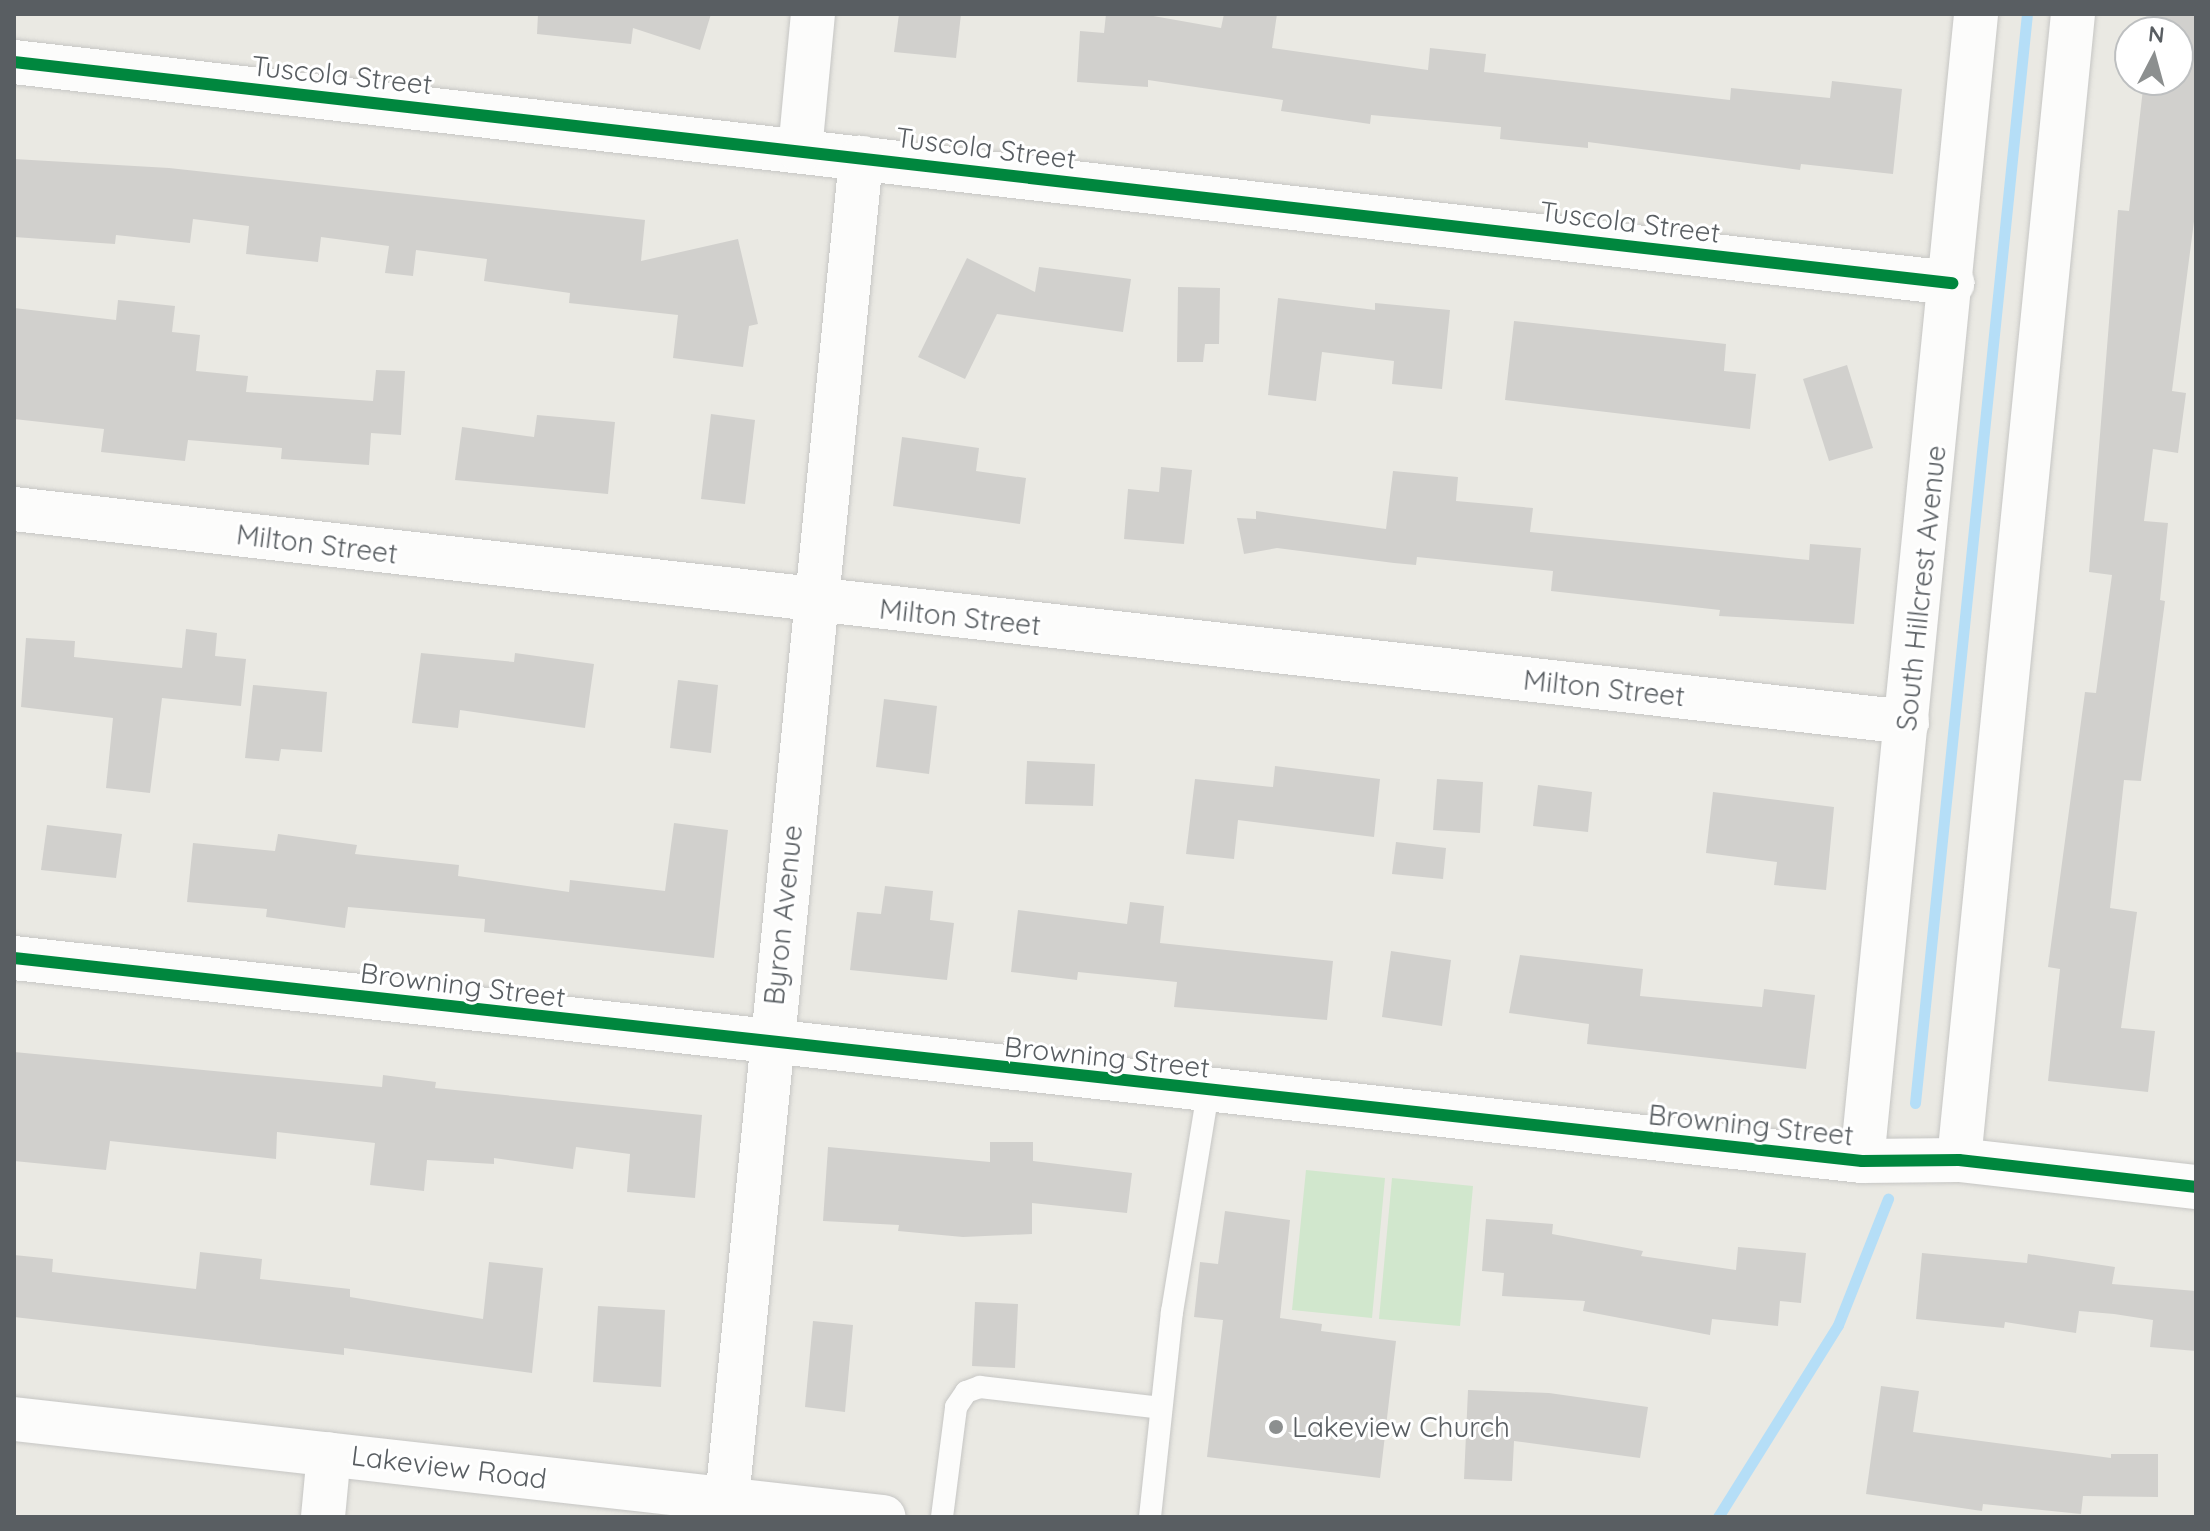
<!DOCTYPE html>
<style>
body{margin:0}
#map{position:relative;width:2210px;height:1531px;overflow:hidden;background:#eae9e3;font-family:Quicksand,sans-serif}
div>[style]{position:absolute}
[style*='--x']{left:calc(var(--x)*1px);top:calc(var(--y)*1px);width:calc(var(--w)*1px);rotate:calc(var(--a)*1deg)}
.green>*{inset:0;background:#d1e7cd}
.stream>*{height:11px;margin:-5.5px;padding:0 5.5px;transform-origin:5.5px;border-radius:5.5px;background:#b5def7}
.building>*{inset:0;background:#d1d0cd}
.roads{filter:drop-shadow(0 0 2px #c6c6c4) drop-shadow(0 0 2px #c6c6c4)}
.service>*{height:22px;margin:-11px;padding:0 11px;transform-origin:11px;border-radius:11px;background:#fcfcfb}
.minor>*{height:44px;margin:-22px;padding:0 22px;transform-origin:22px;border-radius:22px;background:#fcfcfb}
.tertiary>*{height:44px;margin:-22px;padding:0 22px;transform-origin:22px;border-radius:22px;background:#fcfcfb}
.cycleway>*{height:12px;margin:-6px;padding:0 6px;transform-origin:6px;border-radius:6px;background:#00873e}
.dots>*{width:22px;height:22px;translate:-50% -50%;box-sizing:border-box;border:4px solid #fff;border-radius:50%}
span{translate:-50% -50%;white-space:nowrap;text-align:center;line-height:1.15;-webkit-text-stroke:6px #fff;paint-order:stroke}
.street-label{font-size:28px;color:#595e62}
.poi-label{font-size:28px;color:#595e62}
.left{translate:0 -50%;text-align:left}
.frame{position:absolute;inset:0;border:16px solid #595e62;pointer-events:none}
.north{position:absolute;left:2114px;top:16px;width:80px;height:80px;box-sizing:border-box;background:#fff;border:2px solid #bdbfc0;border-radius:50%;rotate:6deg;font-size:22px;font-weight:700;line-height:32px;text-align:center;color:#595e62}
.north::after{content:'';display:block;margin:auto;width:28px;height:36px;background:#8c8f8f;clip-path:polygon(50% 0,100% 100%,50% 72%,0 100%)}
</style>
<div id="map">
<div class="green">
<i style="clip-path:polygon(1306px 1170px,1385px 1178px,1372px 1318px,1292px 1310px)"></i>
<i style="clip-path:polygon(1392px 1178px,1473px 1186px,1460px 1326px,1379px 1319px)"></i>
</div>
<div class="stream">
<i style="--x:1915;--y:1103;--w:1095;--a:-84.13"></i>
<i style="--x:1718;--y:1517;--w:226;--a:-58"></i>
<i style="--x:1838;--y:1325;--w:136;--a:-68.4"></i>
</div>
<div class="building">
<i style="clip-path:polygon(538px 14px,711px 14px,700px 50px,633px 28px,631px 44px,537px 34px)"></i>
<i style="clip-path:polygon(899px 14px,961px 14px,956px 58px,894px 52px)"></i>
<i style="clip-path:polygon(1106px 14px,1142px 14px,1221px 28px,1224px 14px,1277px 14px,1272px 48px,1428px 70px,1430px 48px,1486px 54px,1484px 72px,1730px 100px,1731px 88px,1830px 98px,1832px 81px,1902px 89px,1893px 174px,1801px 164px,1800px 170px,1588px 142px,1588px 148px,1500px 139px,1501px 127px,1371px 115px,1370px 124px,1281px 111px,1283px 100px,1148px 80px,1148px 87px,1077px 82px,1080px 31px,1104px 33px)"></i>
<i style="clip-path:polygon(2152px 14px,2196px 14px,2196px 206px,2172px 391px,2186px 393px,2178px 453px,2153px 449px,2144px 521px,2168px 523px,2160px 600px,2165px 601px,2141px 781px,2124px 780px,2110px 908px,2137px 912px,2121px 1028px,2155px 1031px,2148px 1092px,2048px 1081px,2060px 969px,2048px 967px,2085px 692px,2096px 693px,2112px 575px,2089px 572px,2118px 210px,2129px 211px,2144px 80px,2178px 80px,2178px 32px,2150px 32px)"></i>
<i style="clip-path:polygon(14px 159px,169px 168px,645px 220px,641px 261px,738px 239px,758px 324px,749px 326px,743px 367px,673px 358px,678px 315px,569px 303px,570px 293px,484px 281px,487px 259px,416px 250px,413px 276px,385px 273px,389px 246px,321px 237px,318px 262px,246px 254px,249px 226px,193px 219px,190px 243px,116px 235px,115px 244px,14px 237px)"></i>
<i style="clip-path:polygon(967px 258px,1035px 292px,1039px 267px,1131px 279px,1123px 332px,997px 314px,965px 379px,918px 357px)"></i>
<i style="clip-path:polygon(1178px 287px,1220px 288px,1219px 344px,1205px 344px,1203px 362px,1177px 362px)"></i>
<i style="clip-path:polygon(1278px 298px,1375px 310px,1375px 303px,1450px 310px,1442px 389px,1392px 384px,1394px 361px,1322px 352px,1316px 401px,1268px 395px)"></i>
<i style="clip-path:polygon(118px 300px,175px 306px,172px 332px,200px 335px,196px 371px,248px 376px,246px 392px,373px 401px,376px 370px,405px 371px,401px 435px,371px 433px,369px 465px,281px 459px,282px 448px,188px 440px,185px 461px,101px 452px,104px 429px,14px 419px,14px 308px,116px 320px)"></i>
<i style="clip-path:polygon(1514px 321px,1726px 344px,1724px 371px,1756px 374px,1750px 429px,1505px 400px)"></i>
<i style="clip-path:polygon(1847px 365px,1873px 448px,1829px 461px,1803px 379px)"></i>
<i style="clip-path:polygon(711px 414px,755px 420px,745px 504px,701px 499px)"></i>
<i style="clip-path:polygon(537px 415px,615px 422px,608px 494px,455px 480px,462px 427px,534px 437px)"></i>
<i style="clip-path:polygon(902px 437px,979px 448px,976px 471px,1026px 478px,1020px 524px,893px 506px)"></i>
<i style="clip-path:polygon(1161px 467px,1192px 470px,1184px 544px,1124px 539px,1128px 489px,1159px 492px)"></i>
<i style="clip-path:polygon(1393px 471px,1458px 477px,1456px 501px,1533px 508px,1530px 532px,1809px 560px,1810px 544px,1861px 548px,1854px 624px,1719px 616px,1720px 610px,1551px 591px,1553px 571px,1417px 557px,1416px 565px,1394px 563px,1277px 548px,1244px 554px,1237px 518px,1256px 519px,1256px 511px,1386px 529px)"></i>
<i style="clip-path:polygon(186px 629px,217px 633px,215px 656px,246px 659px,241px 706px,162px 698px,150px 793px,106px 788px,113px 718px,21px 707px,26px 638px,75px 641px,74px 657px,182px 668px)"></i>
<i style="clip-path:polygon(421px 653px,514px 662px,515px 653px,594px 664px,585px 728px,460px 710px,458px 728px,412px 723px)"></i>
<i style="clip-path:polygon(678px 680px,718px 685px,711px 753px,670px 748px)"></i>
<i style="clip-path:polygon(253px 685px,327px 692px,322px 752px,281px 749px,279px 761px,245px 758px)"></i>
<i style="clip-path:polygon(884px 699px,937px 706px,929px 774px,876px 767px)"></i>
<i style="clip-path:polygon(1027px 761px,1095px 764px,1093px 806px,1025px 804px)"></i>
<i style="clip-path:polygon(1275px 766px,1380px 779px,1374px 837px,1238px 820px,1234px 859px,1186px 854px,1195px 779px,1273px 787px)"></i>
<i style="clip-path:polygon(1437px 779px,1483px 782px,1480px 833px,1433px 830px)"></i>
<i style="clip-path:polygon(1538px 785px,1592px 792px,1588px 832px,1533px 826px)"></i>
<i style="clip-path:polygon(1713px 792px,1834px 807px,1826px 890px,1774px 885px,1777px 862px,1706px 853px)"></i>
<i style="clip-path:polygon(674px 823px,728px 830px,714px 958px,484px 932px,485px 919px,348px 907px,345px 928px,266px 917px,267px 909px,187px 902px,193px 843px,275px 851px,278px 834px,357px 845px,355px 854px,459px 865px,458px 876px,569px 892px,570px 880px,665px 891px)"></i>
<i style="clip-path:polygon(47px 825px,122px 834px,116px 878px,41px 870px)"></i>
<i style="clip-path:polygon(1396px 842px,1446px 848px,1443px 879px,1392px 874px)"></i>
<i style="clip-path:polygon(885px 886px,933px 891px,930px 920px,954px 923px,947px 980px,850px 970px,857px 912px,881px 914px)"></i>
<i style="clip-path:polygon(1130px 902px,1164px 906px,1160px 943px,1333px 961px,1327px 1020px,1174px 1007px,1177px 982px,1078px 972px,1077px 980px,1011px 972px,1018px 910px,1127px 924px)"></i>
<i style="clip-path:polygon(1391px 951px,1451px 960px,1442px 1026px,1382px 1017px)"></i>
<i style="clip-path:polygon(1520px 955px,1643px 969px,1640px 996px,1762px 1007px,1764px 989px,1815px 995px,1806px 1069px,1587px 1044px,1589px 1024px,1509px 1013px)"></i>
<i style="clip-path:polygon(14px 1052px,382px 1087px,383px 1075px,436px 1082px,435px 1088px,702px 1115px,695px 1198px,627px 1192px,630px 1154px,576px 1147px,573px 1169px,494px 1158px,494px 1164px,427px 1160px,424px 1191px,370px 1185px,375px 1143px,277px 1132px,276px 1159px,110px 1141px,106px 1170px,14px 1161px)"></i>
<i style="clip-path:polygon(990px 1142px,1033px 1142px,1033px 1161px,1132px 1173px,1127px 1213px,1032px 1203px,1032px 1234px,963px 1237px,898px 1231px,899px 1225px,823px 1221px,828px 1147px,990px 1162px)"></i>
<i style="clip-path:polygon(1225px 1211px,1290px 1220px,1280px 1318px,1322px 1324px,1321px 1331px,1396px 1341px,1380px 1478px,1207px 1457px,1223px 1320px,1194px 1317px,1200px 1262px,1218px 1264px)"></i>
<i style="clip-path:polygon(1486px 1219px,1553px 1224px,1552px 1234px,1643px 1251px,1641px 1256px,1736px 1270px,1738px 1247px,1806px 1253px,1801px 1303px,1780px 1301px,1778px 1326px,1712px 1319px,1710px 1335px,1583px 1311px,1585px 1301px,1502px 1296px,1504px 1273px,1482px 1271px)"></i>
<i style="clip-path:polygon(200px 1252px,262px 1259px,260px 1279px,350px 1289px,350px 1297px,483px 1319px,489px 1262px,543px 1268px,532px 1373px,344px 1348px,344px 1355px,14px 1317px,14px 1255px,53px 1259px,52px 1272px,196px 1289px)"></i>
<i style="clip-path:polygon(1922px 1253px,2027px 1263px,2028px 1254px,2115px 1267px,2112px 1284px,2196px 1291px,2196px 1351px,2150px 1347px,2153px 1320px,2114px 1314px,2079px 1311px,2076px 1333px,2005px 1322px,2004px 1328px,1916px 1319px)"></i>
<i style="clip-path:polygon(975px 1302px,1018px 1304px,1015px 1368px,972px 1366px)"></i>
<i style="clip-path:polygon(598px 1306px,665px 1310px,661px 1387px,593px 1382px)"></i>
<i style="clip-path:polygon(813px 1321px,853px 1325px,845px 1412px,805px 1407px)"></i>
<i style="clip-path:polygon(1881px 1386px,1919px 1391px,1913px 1432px,2111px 1458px,2111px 1454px,2158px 1454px,2158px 1497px,2083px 1496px,2081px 1514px,1983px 1504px,1982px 1511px,1866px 1494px)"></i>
<i style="clip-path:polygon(1468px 1390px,1549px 1393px,1648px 1407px,1640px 1458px,1514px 1441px,1512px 1481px,1464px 1479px)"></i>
</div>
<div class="roads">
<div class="service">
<i style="--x:942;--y:1517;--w:111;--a:-82.7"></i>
<i style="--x:956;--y:1407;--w:18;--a:-56"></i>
<i style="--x:966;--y:1392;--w:15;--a:-20"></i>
<i style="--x:980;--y:1387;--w:182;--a:6.6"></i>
<i style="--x:1150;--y:1517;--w:206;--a:-83.9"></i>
<i style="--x:1172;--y:1312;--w:222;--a:-80.7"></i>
</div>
<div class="minor">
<i style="--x:14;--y:62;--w:1951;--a:6.51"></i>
<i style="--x:800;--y:151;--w:138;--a:-84.6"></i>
<i style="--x:14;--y:509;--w:1905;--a:6.42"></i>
<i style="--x:14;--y:958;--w:1859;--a:6.27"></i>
<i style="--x:1862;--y:1161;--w:97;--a:-0.6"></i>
<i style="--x:1959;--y:1160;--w:239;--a:6.5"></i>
<i style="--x:1959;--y:1160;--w:1152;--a:-84.32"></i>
<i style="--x:1862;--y:1161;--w:1153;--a:-84.32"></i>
<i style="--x:727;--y:1499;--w:1348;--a:-84.29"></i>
<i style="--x:323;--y:1517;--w:63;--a:-84.6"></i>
</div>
<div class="tertiary">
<i style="--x:14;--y:1419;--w:875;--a:6.43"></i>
</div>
</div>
<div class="cycleway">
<i style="--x:14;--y:62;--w:1951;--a:6.51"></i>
<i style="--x:14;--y:958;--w:1859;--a:6.27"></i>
<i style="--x:1862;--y:1161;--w:97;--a:-0.6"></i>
<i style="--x:1959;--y:1160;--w:239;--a:6.5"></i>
</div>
<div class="dots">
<i style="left:1276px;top:1427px;background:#8c8f8f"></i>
</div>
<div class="street-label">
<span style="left:342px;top:75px;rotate:6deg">Tuscola Street</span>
<span style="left:986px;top:148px;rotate:7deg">Tuscola Street</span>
<span style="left:1630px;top:222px;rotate:7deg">Tuscola Street</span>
<span style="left:317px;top:544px;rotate:7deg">Milton Street</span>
<span style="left:1921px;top:588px;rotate:-84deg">South Hillcrest Avenue</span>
<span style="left:960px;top:617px;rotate:6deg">Milton Street</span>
<span style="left:1604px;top:688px;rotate:6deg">Milton Street</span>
<span style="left:783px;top:915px;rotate:-84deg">Byron Avenue</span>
<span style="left:463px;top:985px;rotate:7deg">Browning Street</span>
<span style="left:1107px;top:1057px;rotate:6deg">Browning Street</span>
<span style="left:1751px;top:1125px;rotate:6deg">Browning Street</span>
<span style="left:449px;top:1467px;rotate:7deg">Lakeview Road</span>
</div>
<div class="poi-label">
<span class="left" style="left:1292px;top:1427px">Lakeview Church</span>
</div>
<div class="frame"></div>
<div class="north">N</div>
</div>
